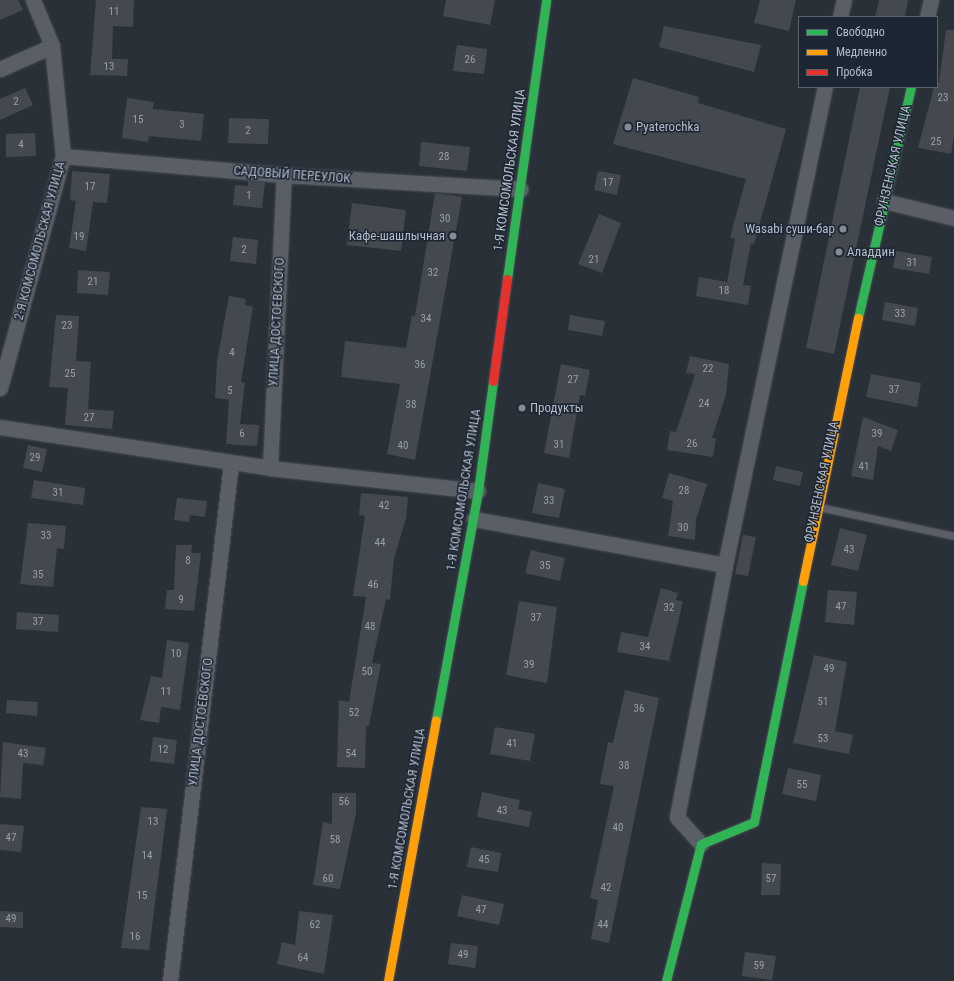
<!DOCTYPE html>
<meta charset="utf-8">
<style>
body{margin:0}
#map{position:relative;width:954px;height:981px;overflow:hidden;background:#2a3038;font-family:"Roboto Condensed",sans-serif}
div>[style]{position:absolute}
[style*='--x']{left:calc(var(--x)*1px);top:calc(var(--y)*1px);width:calc(var(--w)*1px);rotate:calc(var(--a)*1deg)}
.building>*{inset:0;background:#444950}
.roads{filter:drop-shadow(0 0 1px #484c53) drop-shadow(0 0 1px #484c53)}
.lane>*{height:7px;margin:-3.5px;padding:0 3.5px;transform-origin:3.5px;border-radius:3.5px;background:#5a5e66}
.street>*{height:15px;margin:-7.5px;padding:0 7.5px;transform-origin:7.5px;border-radius:7.5px;background:#5a5e66}
.fast>*{height:9px;margin:-4.5px;padding:0 4.5px;transform-origin:4.5px;border-radius:4.5px;background:#30b455}
.slow>*{height:9px;margin:-4.5px;padding:0 4.5px;transform-origin:4.5px;border-radius:4.5px;background:#ff9f0a}
.jam>*{height:9px;margin:-4.5px;padding:0 4.5px;transform-origin:4.5px;border-radius:4.5px;background:#e5322d}
.dots>*{width:11px;height:11px;translate:-50% -50%;box-sizing:border-box;border:2px solid #1d2633;border-radius:50%}
span{translate:-50% -50%;white-space:nowrap;text-align:center;line-height:1.15;-webkit-text-stroke:3px #1d2633;paint-order:stroke}
.number-label{font-size:11px;color:#989fab}
.number-label span{-webkit-text-stroke-width:0}
.poi-label{font-size:13px;color:#b4bcc9}
.left{translate:0 -50%;text-align:left}
.right{translate:-100% -50%;text-align:right}
.street-label{font-size:13px;color:#b4bcc9}
.legend{position:absolute;left:798px;top:16px;width:140px;height:72px;box-sizing:border-box;background:#1d2633;border:1px solid #59626f;margin:0;padding:5px 7px;list-style:none;font-size:12px;color:#b4bcc9}
.legend li{display:flex;align-items:center;gap:8px;height:20px}
.legend b{width:20px;border:1px solid #59626f}
</style>
<div id="map">
<div class="building">
<i style="clip-path:polygon(0 0,18px 0,23px 10px,0 20px)"></i>
<i style="clip-path:polygon(96px 0,134px 0,133px 27px,113px 26px,112px 59px,128px 59px,127px 76px,90px 75px)"></i>
<i style="clip-path:polygon(446px 0,495px 0,490px 25px,443px 16px)"></i>
<i style="clip-path:polygon(760px 0,796px 0,789px 31px,754px 23px)"></i>
<i style="clip-path:polygon(879px 0,908px 0,905px 17px,875px 17px)"></i>
<i style="clip-path:polygon(664px 26px,761px 45px,754px 72px,659px 47px)"></i>
<i style="clip-path:polygon(946px 30px,954px 30px,954px 136px,951px 154px,918px 148px,934px 87px,939px 82px)"></i>
<i style="clip-path:polygon(457px 45px,487px 49px,484px 74px,453px 71px)"></i>
<i style="clip-path:polygon(633px 78px,699px 97px,698px 103px,786px 129px,754px 244px,751px 243px,743px 285px,751px 286px,748px 305px,696px 296px,699px 277px,727px 282px,735px 239px,730px 237px,746px 179px,613px 144px)"></i>
<i style="clip-path:polygon(860px 87px,890px 87px,834px 354px,806px 348px)"></i>
<i style="clip-path:polygon(25px 88px,33px 105px,0 120px,0 99px)"></i>
<i style="clip-path:polygon(127px 98px,154px 102px,153px 109px,204px 114px,201px 141px,149px 136px,148px 142px,122px 138px)"></i>
<i style="clip-path:polygon(229px 118px,269px 119px,268px 144px,228px 143px)"></i>
<i style="clip-path:polygon(35px 133px,36px 156px,6px 157px,6px 134px)"></i>
<i style="clip-path:polygon(421px 142px,470px 147px,467px 171px,419px 166px)"></i>
<i style="clip-path:polygon(72px 171px,110px 174px,107px 203px,93px 202px,86px 251px,69px 248px,76px 201px,70px 200px)"></i>
<i style="clip-path:polygon(598px 171px,621px 175px,617px 195px,594px 190px)"></i>
<i style="clip-path:polygon(248px 181px,265px 182px,262px 208px,233px 205px,235px 185px,248px 186px)"></i>
<i style="clip-path:polygon(435px 193px,462px 197px,415px 460px,387px 454px,400px 384px,341px 377px,345px 341px,406px 348px,412px 315px,415px 316px)"></i>
<i style="clip-path:polygon(352px 203px,406px 210px,401px 251px,347px 245px)"></i>
<i style="clip-path:polygon(599px 214px,621px 223px,602px 273px,578px 264px)"></i>
<i style="clip-path:polygon(233px 237px,258px 240px,256px 264px,230px 261px)"></i>
<i style="clip-path:polygon(896px 251px,932px 257px,929px 274px,893px 268px)"></i>
<i style="clip-path:polygon(78px 270px,110px 272px,108px 295px,77px 293px)"></i>
<i style="clip-path:polygon(229px 296px,246px 299px,245px 305px,253px 307px,241px 382px,245px 383px,240px 424px,259px 425px,257px 446px,226px 444px,229px 400px,215px 398px,217px 361px)"></i>
<i style="clip-path:polygon(885px 302px,918px 308px,915px 326px,882px 320px)"></i>
<i style="clip-path:polygon(56px 315px,79px 316px,76px 361px,91px 362px,88px 409px,114px 411px,112px 429px,65px 425px,68px 388px,49px 387px)"></i>
<i style="clip-path:polygon(570px 315px,605px 321px,602px 336px,568px 330px)"></i>
<i style="clip-path:polygon(690px 356px,729px 364px,726px 395px,712px 438px,716px 438px,713px 457px,667px 450px,670px 431px,676px 432px,695px 374px,686px 373px)"></i>
<i style="clip-path:polygon(561px 364px,590px 370px,585px 396px,580px 395px,569px 458px,544px 453px)"></i>
<i style="clip-path:polygon(871px 374px,921px 383px,917px 407px,866px 397px)"></i>
<i style="clip-path:polygon(863px 417px,898px 430px,891px 451px,878px 446px,873px 480px,851px 476px)"></i>
<i style="clip-path:polygon(28px 445px,47px 449px,42px 472px,23px 468px)"></i>
<i style="clip-path:polygon(776px 466px,803px 472px,800px 486px,773px 480px)"></i>
<i style="clip-path:polygon(669px 473px,707px 484px,696px 520px,695px 540px,668px 536px,673px 501px,662px 498px)"></i>
<i style="clip-path:polygon(34px 480px,85px 488px,83px 505px,31px 498px)"></i>
<i style="clip-path:polygon(538px 483px,565px 489px,559px 518px,532px 513px)"></i>
<i style="clip-path:polygon(361px 493px,408px 497px,406px 519px,394px 558px,390px 600px,386px 599px,372px 663px,381px 664px,369px 726px,366px 726px,365px 768px,337px 767px,339px 700px,349px 702px,366px 597px,353px 596px,365px 516px,359px 515px)"></i>
<i style="clip-path:polygon(177px 498px,207px 501px,205px 517px,190px 515px,189px 522px,174px 520px)"></i>
<i style="clip-path:polygon(28px 523px,66px 526px,64px 549px,57px 548px,53px 587px,20px 584px)"></i>
<i style="clip-path:polygon(840px 528px,867px 535px,858px 571px,831px 565px)"></i>
<i style="clip-path:polygon(743px 535px,756px 537px,748px 576px,735px 574px)"></i>
<i style="clip-path:polygon(176px 545px,192px 545px,191px 553px,201px 553px,194px 611px,165px 609px,167px 590px,174px 590px)"></i>
<i style="clip-path:polygon(531px 550px,565px 558px,560px 581px,525px 573px)"></i>
<i style="clip-path:polygon(661px 588px,678px 593px,676px 600px,683px 601px,669px 661px,617px 652px,621px 632px,648px 637px)"></i>
<i style="clip-path:polygon(828px 590px,857px 592px,854px 625px,825px 622px)"></i>
<i style="clip-path:polygon(519px 601px,557px 607px,547px 683px,506px 675px)"></i>
<i style="clip-path:polygon(17px 612px,59px 615px,58px 632px,16px 629px)"></i>
<i style="clip-path:polygon(167px 640px,189px 643px,180px 710px,161px 707px,159px 723px,140px 720px,151px 676px,162px 678px)"></i>
<i style="clip-path:polygon(814px 655px,847px 662px,835px 731px,853px 735px,849px 754px,793px 743px)"></i>
<i style="clip-path:polygon(625px 690px,659px 698px,609px 943px,591px 939px,598px 900px,590px 898px,614px 786px,600px 784px,608px 742px,613px 743px)"></i>
<i style="clip-path:polygon(7px 700px,38px 702px,37px 716px,6px 713px)"></i>
<i style="clip-path:polygon(495px 727px,535px 734px,530px 761px,490px 754px)"></i>
<i style="clip-path:polygon(153px 737px,177px 740px,174px 764px,150px 761px)"></i>
<i style="clip-path:polygon(3px 742px,46px 748px,43px 765px,23px 763px,21px 799px,0 797px)"></i>
<i style="clip-path:polygon(788px 768px,821px 775px,816px 801px,782px 794px)"></i>
<i style="clip-path:polygon(482px 792px,520px 800px,518px 809px,532px 812px,529px 827px,477px 817px)"></i>
<i style="clip-path:polygon(332px 793px,356px 793px,356px 813px,340px 889px,313px 885px,323px 822px,332px 824px)"></i>
<i style="clip-path:polygon(141px 807px,167px 809px,149px 950px,121px 948px)"></i>
<i style="clip-path:polygon(0 824px,24px 826px,21px 852px,0 850px)"></i>
<i style="clip-path:polygon(471px 847px,501px 853px,498px 872px,467px 867px)"></i>
<i style="clip-path:polygon(762px 863px,781px 864px,780px 895px,761px 895px)"></i>
<i style="clip-path:polygon(462px 895px,504px 904px,499px 925px,457px 916px)"></i>
<i style="clip-path:polygon(0 911px,23px 912px,23px 928px,0 927px)"></i>
<i style="clip-path:polygon(299px 911px,333px 915px,324px 974px,277px 964px,282px 942px,295px 945px)"></i>
<i style="clip-path:polygon(451px 943px,478px 946px,475px 968px,448px 964px)"></i>
<i style="clip-path:polygon(745px 952px,776px 956px,772px 980px,742px 976px)"></i>
</div>
<div class="roads">
<div class="lane">
<i style="--x:819;--y:507;--w:138;--a:12.1"></i>
</div>
<div class="street">
<i style="--x:840;--y:17;--w:17;--a:-77"></i>
<i style="--x:927;--y:17;--w:17;--a:-77"></i>
<i style="--x:0;--y:69;--w:57;--a:-23.9"></i>
<i style="--x:63;--y:156;--w:222;--a:4.9"></i>
<i style="--x:284;--y:175;--w:237;--a:3.4"></i>
<i style="--x:884;--y:201;--w:72;--a:13.7"></i>
<i style="--x:0;--y:388;--w:240;--a:-74.8"></i>
<i style="--x:63;--y:156;--w:111;--a:-95.7"></i>
<i style="--x:52;--y:46;--w:50;--a:-112.4"></i>
<i style="--x:0;--y:427;--w:273;--a:8.6"></i>
<i style="--x:270;--y:468;--w:209;--a:6.3"></i>
<i style="--x:270;--y:468;--w:293;--a:-87.3"></i>
<i style="--x:474;--y:519;--w:255;--a:10.4"></i>
<i style="--x:701;--y:844;--w:36;--a:-132"></i>
<i style="--x:677;--y:817;--w:257;--a:-79.2"></i>
<i style="--x:725;--y:565;--w:488;--a:-78.2"></i>
<i style="--x:170;--y:981;--w:522;--a:-83.28"></i>
</div>
<div class="fast">
<i style="--x:507;--y:279;--w:282;--a:-82"></i>
<i style="--x:858;--y:318;--w:237;--a:-77.1"></i>
<i style="--x:436;--y:720;--w:233;--a:-79.6"></i>
<i style="--x:478;--y:491;--w:111;--a:-82.2"></i>
<i style="--x:666;--y:981;--w:141;--a:-75.7"></i>
<i style="--x:701;--y:844;--w:57;--a:-22.5"></i>
<i style="--x:754;--y:822;--w:246;--a:-78.5"></i>
</div>
<div class="slow">
<i style="--x:803;--y:581;--w:269;--a:-78.2"></i>
<i style="--x:388;--y:981;--w:265;--a:-79.6"></i>
</div>
<div class="jam">
<i style="--x:493;--y:381;--w:103;--a:-82.2"></i>
</div>
</div>
<div class="dots">
<i style="left:628px;top:127px;background:#848b96"></i>
<i style="left:843px;top:229px;background:#848b96"></i>
<i style="left:453px;top:236px;background:#848b96"></i>
<i style="left:839px;top:252px;background:#848b96"></i>
<i style="left:522px;top:408px;background:#848b96"></i>
</div>
<div class="number-label">
<span style="left:114px;top:12px">11</span>
<span style="left:470px;top:60px">26</span>
<span style="left:109px;top:67px">13</span>
<span style="left:943px;top:98px">23</span>
<span style="left:16px;top:102px">2</span>
<span style="left:138px;top:120px">15</span>
<span style="left:182px;top:125px">3</span>
<span style="left:248px;top:131px">2</span>
<span style="left:936px;top:142px">25</span>
<span style="left:21px;top:145px">4</span>
<span style="left:444px;top:157px">28</span>
<span style="left:608px;top:183px">17</span>
<span style="left:90px;top:187px">17</span>
<span style="left:249px;top:196px">1</span>
<span style="left:445px;top:219px">30</span>
<span style="left:79px;top:237px">19</span>
<span style="left:244px;top:250px">2</span>
<span style="left:594px;top:260px">21</span>
<span style="left:912px;top:263px">31</span>
<span style="left:433px;top:273px">32</span>
<span style="left:93px;top:282px">21</span>
<span style="left:724px;top:291px">18</span>
<span style="left:900px;top:314px">33</span>
<span style="left:426px;top:319px">34</span>
<span style="left:67px;top:326px">23</span>
<span style="left:232px;top:353px">4</span>
<span style="left:420px;top:365px">36</span>
<span style="left:708px;top:369px">22</span>
<span style="left:70px;top:374px">25</span>
<span style="left:573px;top:380px">27</span>
<span style="left:894px;top:390px">37</span>
<span style="left:230px;top:391px">5</span>
<span style="left:704px;top:404px">24</span>
<span style="left:411px;top:405px">38</span>
<span style="left:89px;top:418px">27</span>
<span style="left:242px;top:434px">6</span>
<span style="left:877px;top:434px">39</span>
<span style="left:692px;top:444px">26</span>
<span style="left:559px;top:445px">31</span>
<span style="left:403px;top:446px">40</span>
<span style="left:35px;top:458px">29</span>
<span style="left:864px;top:467px">41</span>
<span style="left:684px;top:491px">28</span>
<span style="left:58px;top:493px">31</span>
<span style="left:549px;top:501px">33</span>
<span style="left:384px;top:506px">42</span>
<span style="left:683px;top:528px">30</span>
<span style="left:46px;top:536px">33</span>
<span style="left:380px;top:543px">44</span>
<span style="left:849px;top:550px">43</span>
<span style="left:188px;top:561px">8</span>
<span style="left:545px;top:566px">35</span>
<span style="left:38px;top:575px">35</span>
<span style="left:373px;top:585px">46</span>
<span style="left:181px;top:600px">9</span>
<span style="left:841px;top:607px">47</span>
<span style="left:669px;top:608px">32</span>
<span style="left:536px;top:618px">37</span>
<span style="left:38px;top:622px">37</span>
<span style="left:370px;top:627px">48</span>
<span style="left:645px;top:647px">34</span>
<span style="left:176px;top:654px">10</span>
<span style="left:529px;top:665px">39</span>
<span style="left:829px;top:669px">49</span>
<span style="left:367px;top:672px">50</span>
<span style="left:166px;top:692px">11</span>
<span style="left:823px;top:702px">51</span>
<span style="left:639px;top:709px">36</span>
<span style="left:354px;top:713px">52</span>
<span style="left:823px;top:739px">53</span>
<span style="left:512px;top:744px">41</span>
<span style="left:163px;top:750px">12</span>
<span style="left:23px;top:754px">43</span>
<span style="left:351px;top:754px">54</span>
<span style="left:624px;top:766px">38</span>
<span style="left:802px;top:785px">55</span>
<span style="left:344px;top:802px">56</span>
<span style="left:502px;top:811px">43</span>
<span style="left:153px;top:822px">13</span>
<span style="left:618px;top:828px">40</span>
<span style="left:11px;top:838px">47</span>
<span style="left:335px;top:840px">58</span>
<span style="left:147px;top:856px">14</span>
<span style="left:484px;top:860px">45</span>
<span style="left:328px;top:879px">60</span>
<span style="left:771px;top:879px">57</span>
<span style="left:606px;top:888px">42</span>
<span style="left:142px;top:896px">15</span>
<span style="left:481px;top:910px">47</span>
<span style="left:11px;top:919px">49</span>
<span style="left:315px;top:925px">62</span>
<span style="left:603px;top:925px">44</span>
<span style="left:135px;top:937px">16</span>
<span style="left:463px;top:955px">49</span>
<span style="left:303px;top:958px">64</span>
<span style="left:759px;top:966px">59</span>
</div>
<div class="poi-label">
<span class="left" style="left:636px;top:127px">Pyaterochka</span>
<span class="right" style="left:835px;top:229px">Wasabi суши-бар</span>
<span class="right" style="left:445px;top:236px">Кафе-шашлычная</span>
<span class="left" style="left:847px;top:252px">Аладдин</span>
<span class="left" style="left:530px;top:408px">Продукты</span>
</div>
<div class="street-label">
<span style="left:893px;top:166px;rotate:-77deg">ФРУНЗЕНСКАЯ УЛИЦА</span>
<span style="left:510px;top:170px;rotate:-82deg">1-Я КОМСОМОЛЬСКАЯ УЛИЦА</span>
<span style="left:292px;top:175px;rotate:4deg">САДОВЫЙ ПЕРЕУЛОК</span>
<span style="left:40px;top:241px;rotate:-75deg">2-Я КОМСОМОЛЬСКАЯ УЛИЦА</span>
<span style="left:277px;top:322px;rotate:-87deg">УЛИЦА ДОСТОЕВСКОГО</span>
<span style="left:822px;top:482px;rotate:-78deg">ФРУНЗЕНСКАЯ УЛИЦА</span>
<span style="left:464px;top:490px;rotate:-81deg">1-Я КОМСОМОЛЬСКАЯ УЛИЦА</span>
<span style="left:201px;top:722px;rotate:-83deg">УЛИЦА ДОСТОЕВСКОГО</span>
<span style="left:407px;top:809px;rotate:-80deg">1-Я КОМСОМОЛЬСКАЯ УЛИЦА</span>
</div>
<ul class="legend">
<li><b style="height:5px;background:#30b455"></b>Свободно</li>
<li><b style="height:5px;background:#ff9f0a"></b>Медленно</li>
<li><b style="height:5px;background:#e5322d"></b>Пробка</li>
</ul>
</div>
